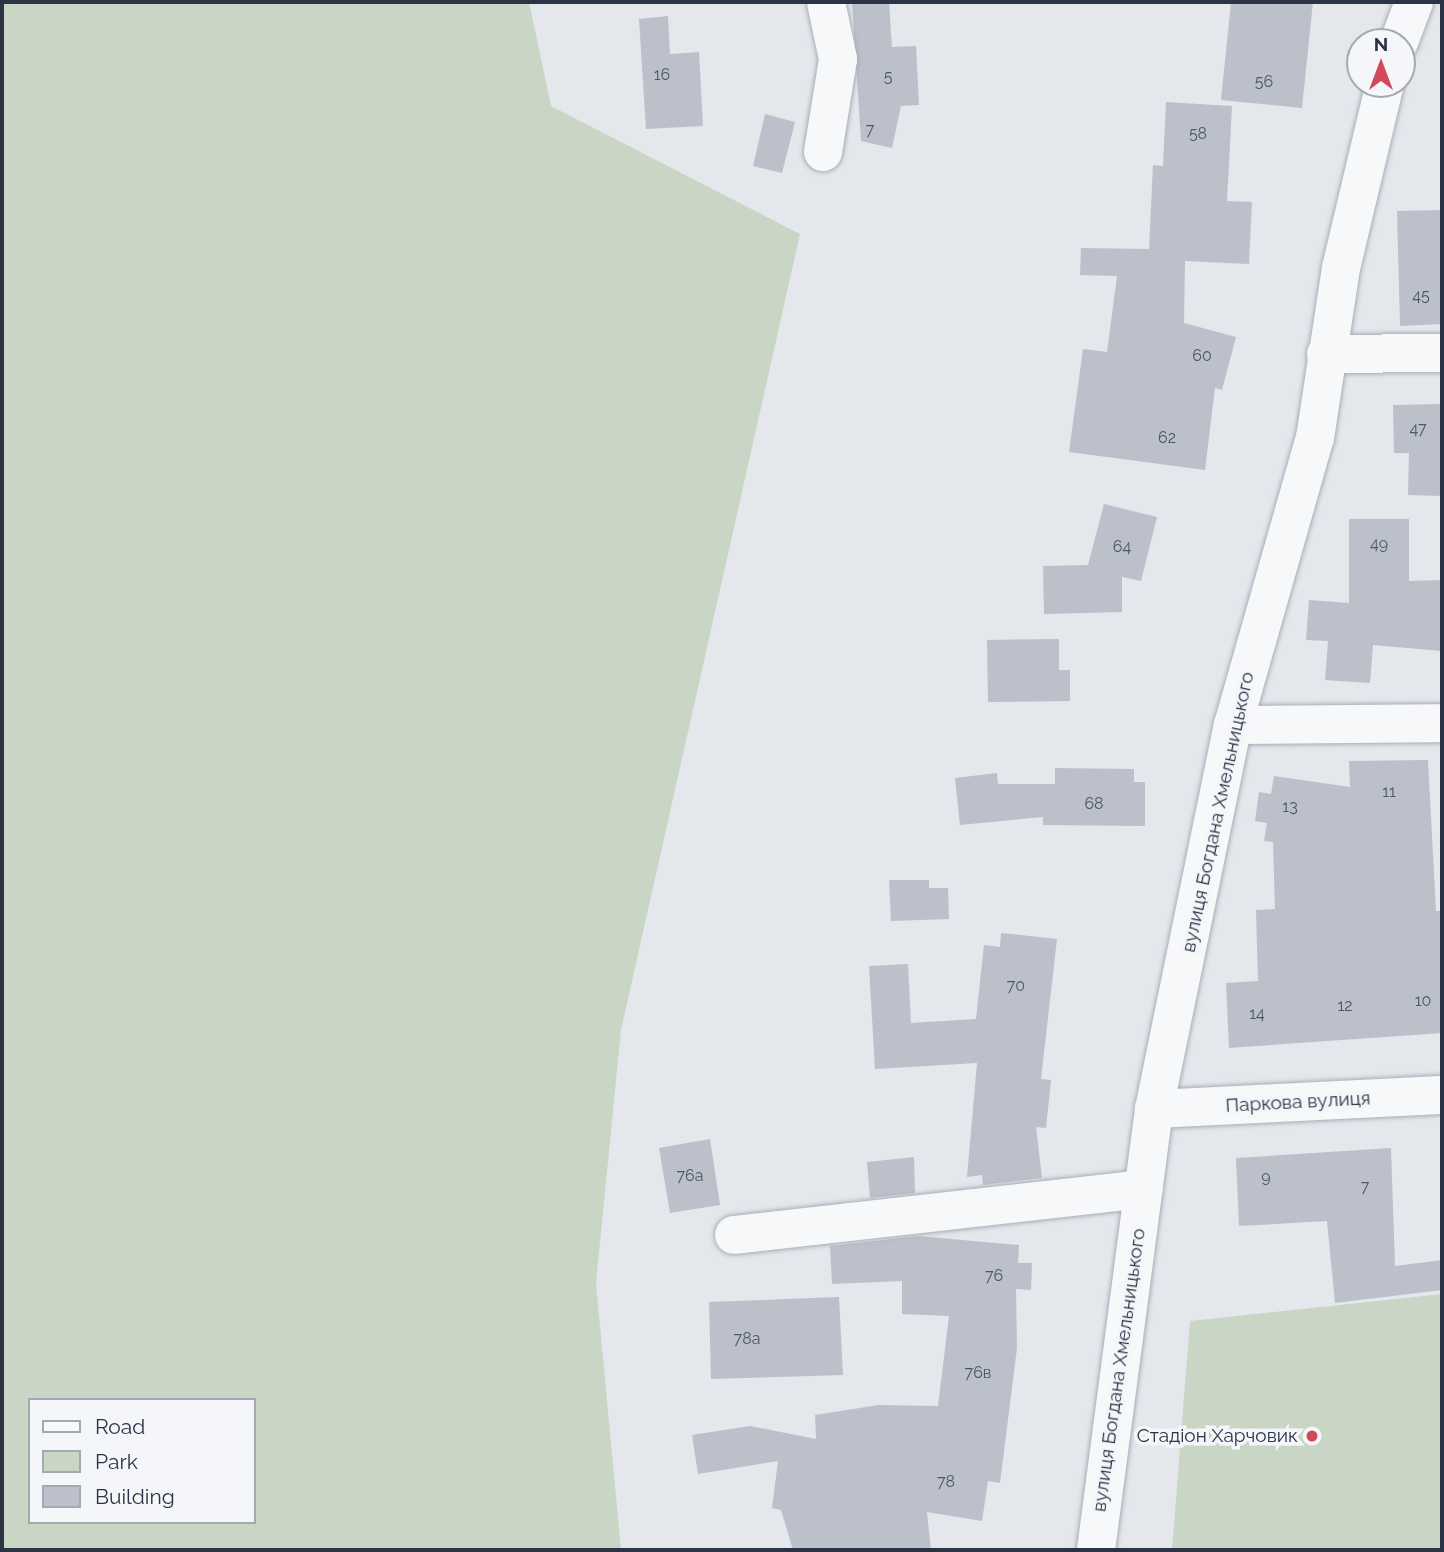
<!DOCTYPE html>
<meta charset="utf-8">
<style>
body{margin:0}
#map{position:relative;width:1444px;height:1552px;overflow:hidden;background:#e4e7ec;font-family:Raleway,sans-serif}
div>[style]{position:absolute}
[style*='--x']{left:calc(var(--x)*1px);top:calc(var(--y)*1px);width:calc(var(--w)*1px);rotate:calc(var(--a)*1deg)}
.green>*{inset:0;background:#c9d6c5}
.building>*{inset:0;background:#bbc0ca}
.roads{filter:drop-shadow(0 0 2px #a9aeb7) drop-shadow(0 0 2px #a9aeb7)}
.minor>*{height:38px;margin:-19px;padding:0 19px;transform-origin:19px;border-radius:19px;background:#f7f8fa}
.dots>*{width:19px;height:19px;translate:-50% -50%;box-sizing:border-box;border:4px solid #f4f6f9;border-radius:50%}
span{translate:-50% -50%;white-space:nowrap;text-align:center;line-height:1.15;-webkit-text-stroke:7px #f4f6f9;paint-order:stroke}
.number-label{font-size:16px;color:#4f5766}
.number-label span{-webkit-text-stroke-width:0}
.street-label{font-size:19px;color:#2b3445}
.poi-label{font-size:19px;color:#2b3445}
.right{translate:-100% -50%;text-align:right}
.frame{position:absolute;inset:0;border:4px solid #2b3445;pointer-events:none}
.legend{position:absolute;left:28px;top:1398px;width:228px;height:126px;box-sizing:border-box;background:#f4f6f9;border:2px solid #a4a8b1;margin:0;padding:9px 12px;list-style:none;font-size:21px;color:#2b3445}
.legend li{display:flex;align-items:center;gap:14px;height:35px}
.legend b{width:35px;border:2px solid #a4a8b1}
.north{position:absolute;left:1346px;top:28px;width:70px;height:70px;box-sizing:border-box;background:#f4f6f9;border:2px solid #a4a8b1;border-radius:50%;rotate:0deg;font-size:19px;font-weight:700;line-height:28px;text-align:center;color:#2b3445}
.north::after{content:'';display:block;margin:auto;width:24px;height:32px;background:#d1495b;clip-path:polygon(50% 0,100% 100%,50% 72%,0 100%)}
</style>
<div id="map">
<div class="green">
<i style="clip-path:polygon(evenodd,2px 2px,529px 2px,551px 106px,800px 234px,621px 1030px,596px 1283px,621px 1550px,2px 1550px,2px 2px,30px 1400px,254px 1400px,254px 1522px,30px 1522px,30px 1400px)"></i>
<i style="clip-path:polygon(1442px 1294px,1442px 1550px,1172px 1550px,1190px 1321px)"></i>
</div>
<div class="building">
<i style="clip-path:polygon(852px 2px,889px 2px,892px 47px,916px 46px,919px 105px,901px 106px,892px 148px,861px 141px)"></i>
<i style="clip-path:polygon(1231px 2px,1313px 2px,1302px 108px,1221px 100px)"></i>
<i style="clip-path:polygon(668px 16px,670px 54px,699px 52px,703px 126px,646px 129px,639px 19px)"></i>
<i style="clip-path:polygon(1166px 102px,1232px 106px,1227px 201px,1252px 202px,1249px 264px,1185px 261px,1184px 323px,1236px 337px,1222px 390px,1215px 388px,1205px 470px,1069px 452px,1083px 349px,1107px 352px,1117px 276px,1080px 275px,1081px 248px,1149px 249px,1153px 165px,1163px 166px)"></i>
<i style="clip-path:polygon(765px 114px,795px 122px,782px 173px,753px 166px)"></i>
<i style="clip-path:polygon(1442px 210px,1442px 324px,1400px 326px,1397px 211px)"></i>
<i style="clip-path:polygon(1442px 404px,1442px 496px,1408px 495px,1409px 453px,1394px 453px,1393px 405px)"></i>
<i style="clip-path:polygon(1104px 504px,1157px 517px,1141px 581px,1122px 577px,1122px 612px,1044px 614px,1043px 566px,1088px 565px)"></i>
<i style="clip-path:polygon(1349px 519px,1409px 519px,1409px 581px,1442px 580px,1442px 651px,1373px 645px,1370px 683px,1325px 680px,1328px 641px,1306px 640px,1309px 600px,1349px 603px)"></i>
<i style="clip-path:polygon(1059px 639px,1059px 670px,1070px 670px,1070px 701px,988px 702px,987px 640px)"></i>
<i style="clip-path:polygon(1428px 760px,1436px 911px,1442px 911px,1442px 1033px,1229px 1048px,1226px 983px,1258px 981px,1256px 910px,1275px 909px,1273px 842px,1264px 841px,1267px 823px,1255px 821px,1259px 792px,1271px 794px,1274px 776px,1350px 787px,1349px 761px)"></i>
<i style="clip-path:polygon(1055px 768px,1134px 769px,1134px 782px,1145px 782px,1145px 826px,1043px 825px,1043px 817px,960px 825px,955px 778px,997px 773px,998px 784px,1055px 784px)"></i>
<i style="clip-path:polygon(889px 880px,929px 880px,929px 888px,948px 888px,949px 919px,891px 921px)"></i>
<i style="clip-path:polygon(1001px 933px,1057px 939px,1041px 1079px,1051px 1080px,1046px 1128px,1036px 1127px,1042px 1178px,983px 1185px,982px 1175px,967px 1177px,977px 1063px,875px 1069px,869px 966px,908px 964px,911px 1023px,976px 1019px,984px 945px,1000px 947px)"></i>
<i style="clip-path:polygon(710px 1139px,720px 1205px,670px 1213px,659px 1148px)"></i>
<i style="clip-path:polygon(1391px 1148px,1395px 1266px,1442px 1260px,1442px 1290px,1335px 1303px,1327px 1221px,1239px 1226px,1236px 1158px)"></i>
<i style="clip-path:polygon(914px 1157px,915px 1193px,870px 1198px,867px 1162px)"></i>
<i style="clip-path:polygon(918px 1236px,1019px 1245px,1018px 1263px,1032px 1263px,1031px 1290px,1016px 1289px,1017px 1348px,1000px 1483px,988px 1481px,982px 1521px,927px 1512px,931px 1550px,793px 1550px,781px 1510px,772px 1508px,778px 1461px,698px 1474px,692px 1435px,750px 1426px,816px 1439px,815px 1415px,879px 1405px,938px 1406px,949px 1316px,902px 1314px,902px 1281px,832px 1284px,830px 1246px)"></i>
<i style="clip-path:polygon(839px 1297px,843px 1375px,711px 1379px,709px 1302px)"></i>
</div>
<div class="roads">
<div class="minor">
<i style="--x:1399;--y:42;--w:43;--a:-69.4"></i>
<i style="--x:823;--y:152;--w:94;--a:-80.8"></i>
<i style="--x:838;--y:59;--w:58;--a:-101.9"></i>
<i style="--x:1326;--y:354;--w:116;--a:-0.5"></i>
<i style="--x:1233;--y:725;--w:209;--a:-0.5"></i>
<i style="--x:1154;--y:1109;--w:288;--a:-2.8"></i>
<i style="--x:734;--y:1235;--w:412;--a:-6.4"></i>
<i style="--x:1096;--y:1550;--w:445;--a:-82.5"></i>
<i style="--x:1154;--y:1109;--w:392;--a:-78.4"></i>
<i style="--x:1233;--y:725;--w:298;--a:-74.1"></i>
<i style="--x:1315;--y:438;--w:172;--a:-81.3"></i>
<i style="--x:1341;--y:268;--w:189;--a:-76.6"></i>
</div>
</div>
<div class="dots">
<i style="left:1312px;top:1436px;background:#d1495b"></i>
</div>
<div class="number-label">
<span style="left:662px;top:75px">16</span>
<span style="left:888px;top:77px">5</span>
<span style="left:1264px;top:82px">56</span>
<span style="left:870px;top:130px">7</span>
<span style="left:1198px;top:134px">58</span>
<span style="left:1421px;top:296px">45</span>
<span style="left:1202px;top:356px">60</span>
<span style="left:1418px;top:429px">47</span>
<span style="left:1167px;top:438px">62</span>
<span style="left:1379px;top:544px">49</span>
<span style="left:1122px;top:547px">64</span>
<span style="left:1389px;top:792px">11</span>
<span style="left:1094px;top:804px">68</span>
<span style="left:1290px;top:807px">13</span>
<span style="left:1016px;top:986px">70</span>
<span style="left:1423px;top:1001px">10</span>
<span style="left:1345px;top:1006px">12</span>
<span style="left:1257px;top:1014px">14</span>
<span style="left:690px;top:1176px">76а</span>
<span style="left:1266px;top:1177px">9</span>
<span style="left:1365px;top:1187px">7</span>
<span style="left:994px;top:1276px">76</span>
<span style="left:747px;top:1339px">78а</span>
<span style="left:978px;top:1373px">76в</span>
<span style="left:946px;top:1482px">78</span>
</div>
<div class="street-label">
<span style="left:1218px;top:812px;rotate:-78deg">вулиця Богдана Хмельницького</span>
<span style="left:1298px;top:1102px;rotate:-3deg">Паркова вулиця</span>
<span style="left:1119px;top:1370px;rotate:-82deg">вулиця Богдана Хмельницького</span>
</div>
<div class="poi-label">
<span class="right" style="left:1298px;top:1436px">Стадіон Харчовик</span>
</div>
<div class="frame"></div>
<ul class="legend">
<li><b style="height:9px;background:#f7f8fa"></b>Road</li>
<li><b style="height:19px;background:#c9d6c5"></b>Park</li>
<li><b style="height:19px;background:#bbc0ca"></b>Building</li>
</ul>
<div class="north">N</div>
</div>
